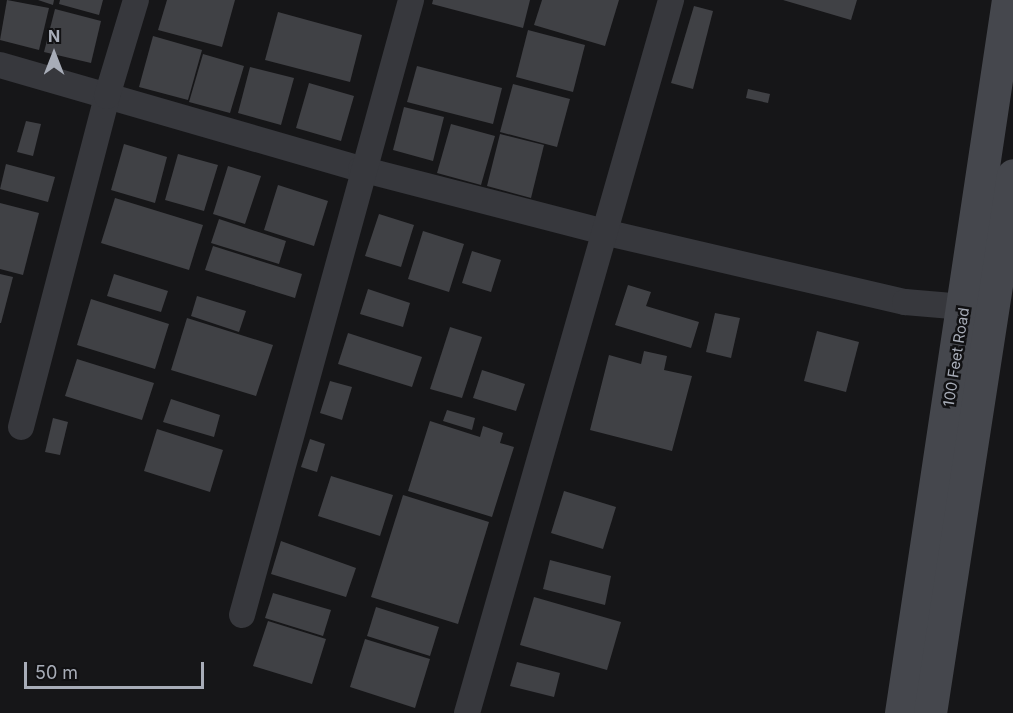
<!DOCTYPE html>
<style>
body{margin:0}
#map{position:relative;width:1013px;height:713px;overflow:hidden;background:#161618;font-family:Inter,sans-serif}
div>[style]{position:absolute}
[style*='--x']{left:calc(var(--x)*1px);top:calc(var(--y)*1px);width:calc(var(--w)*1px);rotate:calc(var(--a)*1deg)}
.building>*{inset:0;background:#404145}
.street>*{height:26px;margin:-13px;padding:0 13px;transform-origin:13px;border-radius:13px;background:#37383d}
.secondary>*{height:33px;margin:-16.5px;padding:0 16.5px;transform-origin:16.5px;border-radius:16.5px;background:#45474d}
span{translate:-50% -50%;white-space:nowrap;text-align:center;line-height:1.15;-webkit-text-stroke:5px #111113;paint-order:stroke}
.street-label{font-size:15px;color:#a8adb8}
.north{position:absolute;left:24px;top:24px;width:60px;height:60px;-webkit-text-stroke:4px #111113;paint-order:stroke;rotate:0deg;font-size:16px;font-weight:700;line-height:24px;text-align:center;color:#a8adb8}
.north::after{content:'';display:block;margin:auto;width:21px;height:27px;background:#a8adb8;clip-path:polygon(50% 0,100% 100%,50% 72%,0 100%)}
.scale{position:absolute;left:24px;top:662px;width:180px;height:27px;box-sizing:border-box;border:3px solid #a8adb8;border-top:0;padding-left:8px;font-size:18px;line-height:21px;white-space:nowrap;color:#a8adb8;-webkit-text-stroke:4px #111113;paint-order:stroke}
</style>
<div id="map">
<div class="building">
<i style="clip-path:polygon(7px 0,49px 8px,39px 50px,0 40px)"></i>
<i style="clip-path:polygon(38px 0,54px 0,53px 5px)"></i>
<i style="clip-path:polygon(60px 0,103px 0,99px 15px,59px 4px)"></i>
<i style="clip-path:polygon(167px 0,235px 0,222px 47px,158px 30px)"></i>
<i style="clip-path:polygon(433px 0,530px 0,523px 28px,432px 4px)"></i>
<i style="clip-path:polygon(542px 0,619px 0,605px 46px,534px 25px)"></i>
<i style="clip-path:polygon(783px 0,857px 0,851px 20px)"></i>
<i style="clip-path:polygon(694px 6px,713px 11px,693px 89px,671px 83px)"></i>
<i style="clip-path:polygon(55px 9px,101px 21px,91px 63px,44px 52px)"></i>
<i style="clip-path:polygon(278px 12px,362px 35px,350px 82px,265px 60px)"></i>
<i style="clip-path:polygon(528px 30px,585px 45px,573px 92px,516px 77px)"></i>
<i style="clip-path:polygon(153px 36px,202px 50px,188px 100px,139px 87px)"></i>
<i style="clip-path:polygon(203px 54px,244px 66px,230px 113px,189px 102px)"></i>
<i style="clip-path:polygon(417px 66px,502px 88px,493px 124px,407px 102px)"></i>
<i style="clip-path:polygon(250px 67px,294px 78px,281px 125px,238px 113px)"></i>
<i style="clip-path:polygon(309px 83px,354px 96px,341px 141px,296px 128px)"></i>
<i style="clip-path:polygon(513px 84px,570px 99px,557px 147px,500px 132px)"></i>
<i style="clip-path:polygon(748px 89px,770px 94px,768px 103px,746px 98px)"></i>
<i style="clip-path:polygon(404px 107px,444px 117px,433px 161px,393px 150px)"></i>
<i style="clip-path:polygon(26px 121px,41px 124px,33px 156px,17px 152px)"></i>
<i style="clip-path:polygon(451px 124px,495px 136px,481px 185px,437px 173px)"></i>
<i style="clip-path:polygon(500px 134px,544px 145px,531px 198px,487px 186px)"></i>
<i style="clip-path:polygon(124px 144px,167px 157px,155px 203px,111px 190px)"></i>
<i style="clip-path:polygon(178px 154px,218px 165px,204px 211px,165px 200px)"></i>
<i style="clip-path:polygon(6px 164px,55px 177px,48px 202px,0 189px)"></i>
<i style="clip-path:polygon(228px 166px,261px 176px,245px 224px,213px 214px)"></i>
<i style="clip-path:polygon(278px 185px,328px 201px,314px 246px,264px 230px)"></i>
<i style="clip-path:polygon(115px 198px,203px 225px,189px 270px,101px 243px)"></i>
<i style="clip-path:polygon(0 203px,39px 213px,23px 275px,0 269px)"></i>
<i style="clip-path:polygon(379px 214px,414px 225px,401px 267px,365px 256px)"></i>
<i style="clip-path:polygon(219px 219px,286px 241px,279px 264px,211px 243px)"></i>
<i style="clip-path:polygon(423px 231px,464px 244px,449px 292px,408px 279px)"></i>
<i style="clip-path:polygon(213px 246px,302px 274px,295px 298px,205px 270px)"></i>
<i style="clip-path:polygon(472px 251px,501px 260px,491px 292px,462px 283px)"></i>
<i style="clip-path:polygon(0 274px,13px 277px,1px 323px,0 323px)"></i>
<i style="clip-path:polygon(114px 274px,168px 291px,161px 312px,107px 296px)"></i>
<i style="clip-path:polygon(628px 285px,651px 292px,646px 306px,699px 322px,691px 348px,615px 325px)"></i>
<i style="clip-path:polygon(368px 289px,410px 303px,403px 327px,360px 314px)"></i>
<i style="clip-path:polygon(197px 296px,246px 311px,239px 332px,191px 316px)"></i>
<i style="clip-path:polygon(91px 299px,169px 324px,155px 369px,77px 345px)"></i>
<i style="clip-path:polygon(715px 313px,740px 318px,731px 358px,706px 352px)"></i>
<i style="clip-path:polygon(187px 318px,273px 345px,256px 396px,171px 370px)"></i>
<i style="clip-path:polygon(450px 327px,482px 337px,462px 398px,430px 389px)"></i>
<i style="clip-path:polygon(817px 331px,859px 342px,846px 392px,804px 381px)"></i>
<i style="clip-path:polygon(348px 333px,422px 357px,412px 387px,338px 364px)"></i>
<i style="clip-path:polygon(644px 351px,667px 356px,664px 370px,692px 376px,672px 451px,590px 430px,609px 355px,641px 364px)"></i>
<i style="clip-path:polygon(77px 359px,154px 383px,142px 420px,65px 396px)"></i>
<i style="clip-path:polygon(482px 370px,525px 384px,516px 411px,473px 398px)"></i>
<i style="clip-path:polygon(330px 381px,352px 387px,342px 420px,320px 413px)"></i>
<i style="clip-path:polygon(171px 399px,220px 415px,214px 437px,163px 422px)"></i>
<i style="clip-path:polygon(447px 410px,475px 418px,472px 430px,443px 421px)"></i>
<i style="clip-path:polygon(53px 418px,68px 422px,60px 455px,45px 452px)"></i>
<i style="clip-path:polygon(430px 421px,480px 437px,483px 426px,503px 433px,500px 443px,514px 447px,492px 517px,408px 491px)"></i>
<i style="clip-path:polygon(157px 429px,223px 450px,210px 492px,144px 471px)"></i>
<i style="clip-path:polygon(310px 439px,325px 444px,317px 472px,301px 467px)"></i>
<i style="clip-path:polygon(331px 476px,393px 495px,380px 536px,318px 516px)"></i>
<i style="clip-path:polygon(564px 491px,616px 507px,603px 549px,551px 533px)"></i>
<i style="clip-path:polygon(403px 495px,489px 522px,458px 624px,371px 597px)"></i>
<i style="clip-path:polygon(281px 541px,356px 568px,346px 597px,271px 574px)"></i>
<i style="clip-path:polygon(550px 560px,611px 576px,605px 605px,543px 589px)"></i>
<i style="clip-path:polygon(273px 593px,331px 610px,323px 636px,265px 618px)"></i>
<i style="clip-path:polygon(534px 597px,621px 622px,607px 670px,520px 645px)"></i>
<i style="clip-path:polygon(376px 607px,439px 627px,430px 656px,367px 636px)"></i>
<i style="clip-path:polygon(268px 621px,326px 639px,312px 684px,253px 666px)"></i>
<i style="clip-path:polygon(365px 639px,430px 659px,415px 708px,350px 687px)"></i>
<i style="clip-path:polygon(517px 662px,560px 673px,554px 697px,510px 686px)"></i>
</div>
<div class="street">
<i style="--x:0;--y:65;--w:376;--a:16.1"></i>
<i style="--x:361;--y:169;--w:255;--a:14.5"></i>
<i style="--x:608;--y:233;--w:305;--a:13.1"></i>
<i style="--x:905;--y:302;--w:59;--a:4.8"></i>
<i style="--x:21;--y:427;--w:342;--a:-75.4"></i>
<i style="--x:107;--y:96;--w:100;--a:-73.2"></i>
<i style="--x:242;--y:615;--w:638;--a:-74.63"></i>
<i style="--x:467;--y:713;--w:742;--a:-74.03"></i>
</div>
<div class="secondary">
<i style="--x:901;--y:713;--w:721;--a:-81.47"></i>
<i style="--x:930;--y:713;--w:544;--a:-81.23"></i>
</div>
<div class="street-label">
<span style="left:956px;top:357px;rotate:-81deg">100 Feet Road</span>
</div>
<div class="north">N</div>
<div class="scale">50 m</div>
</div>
